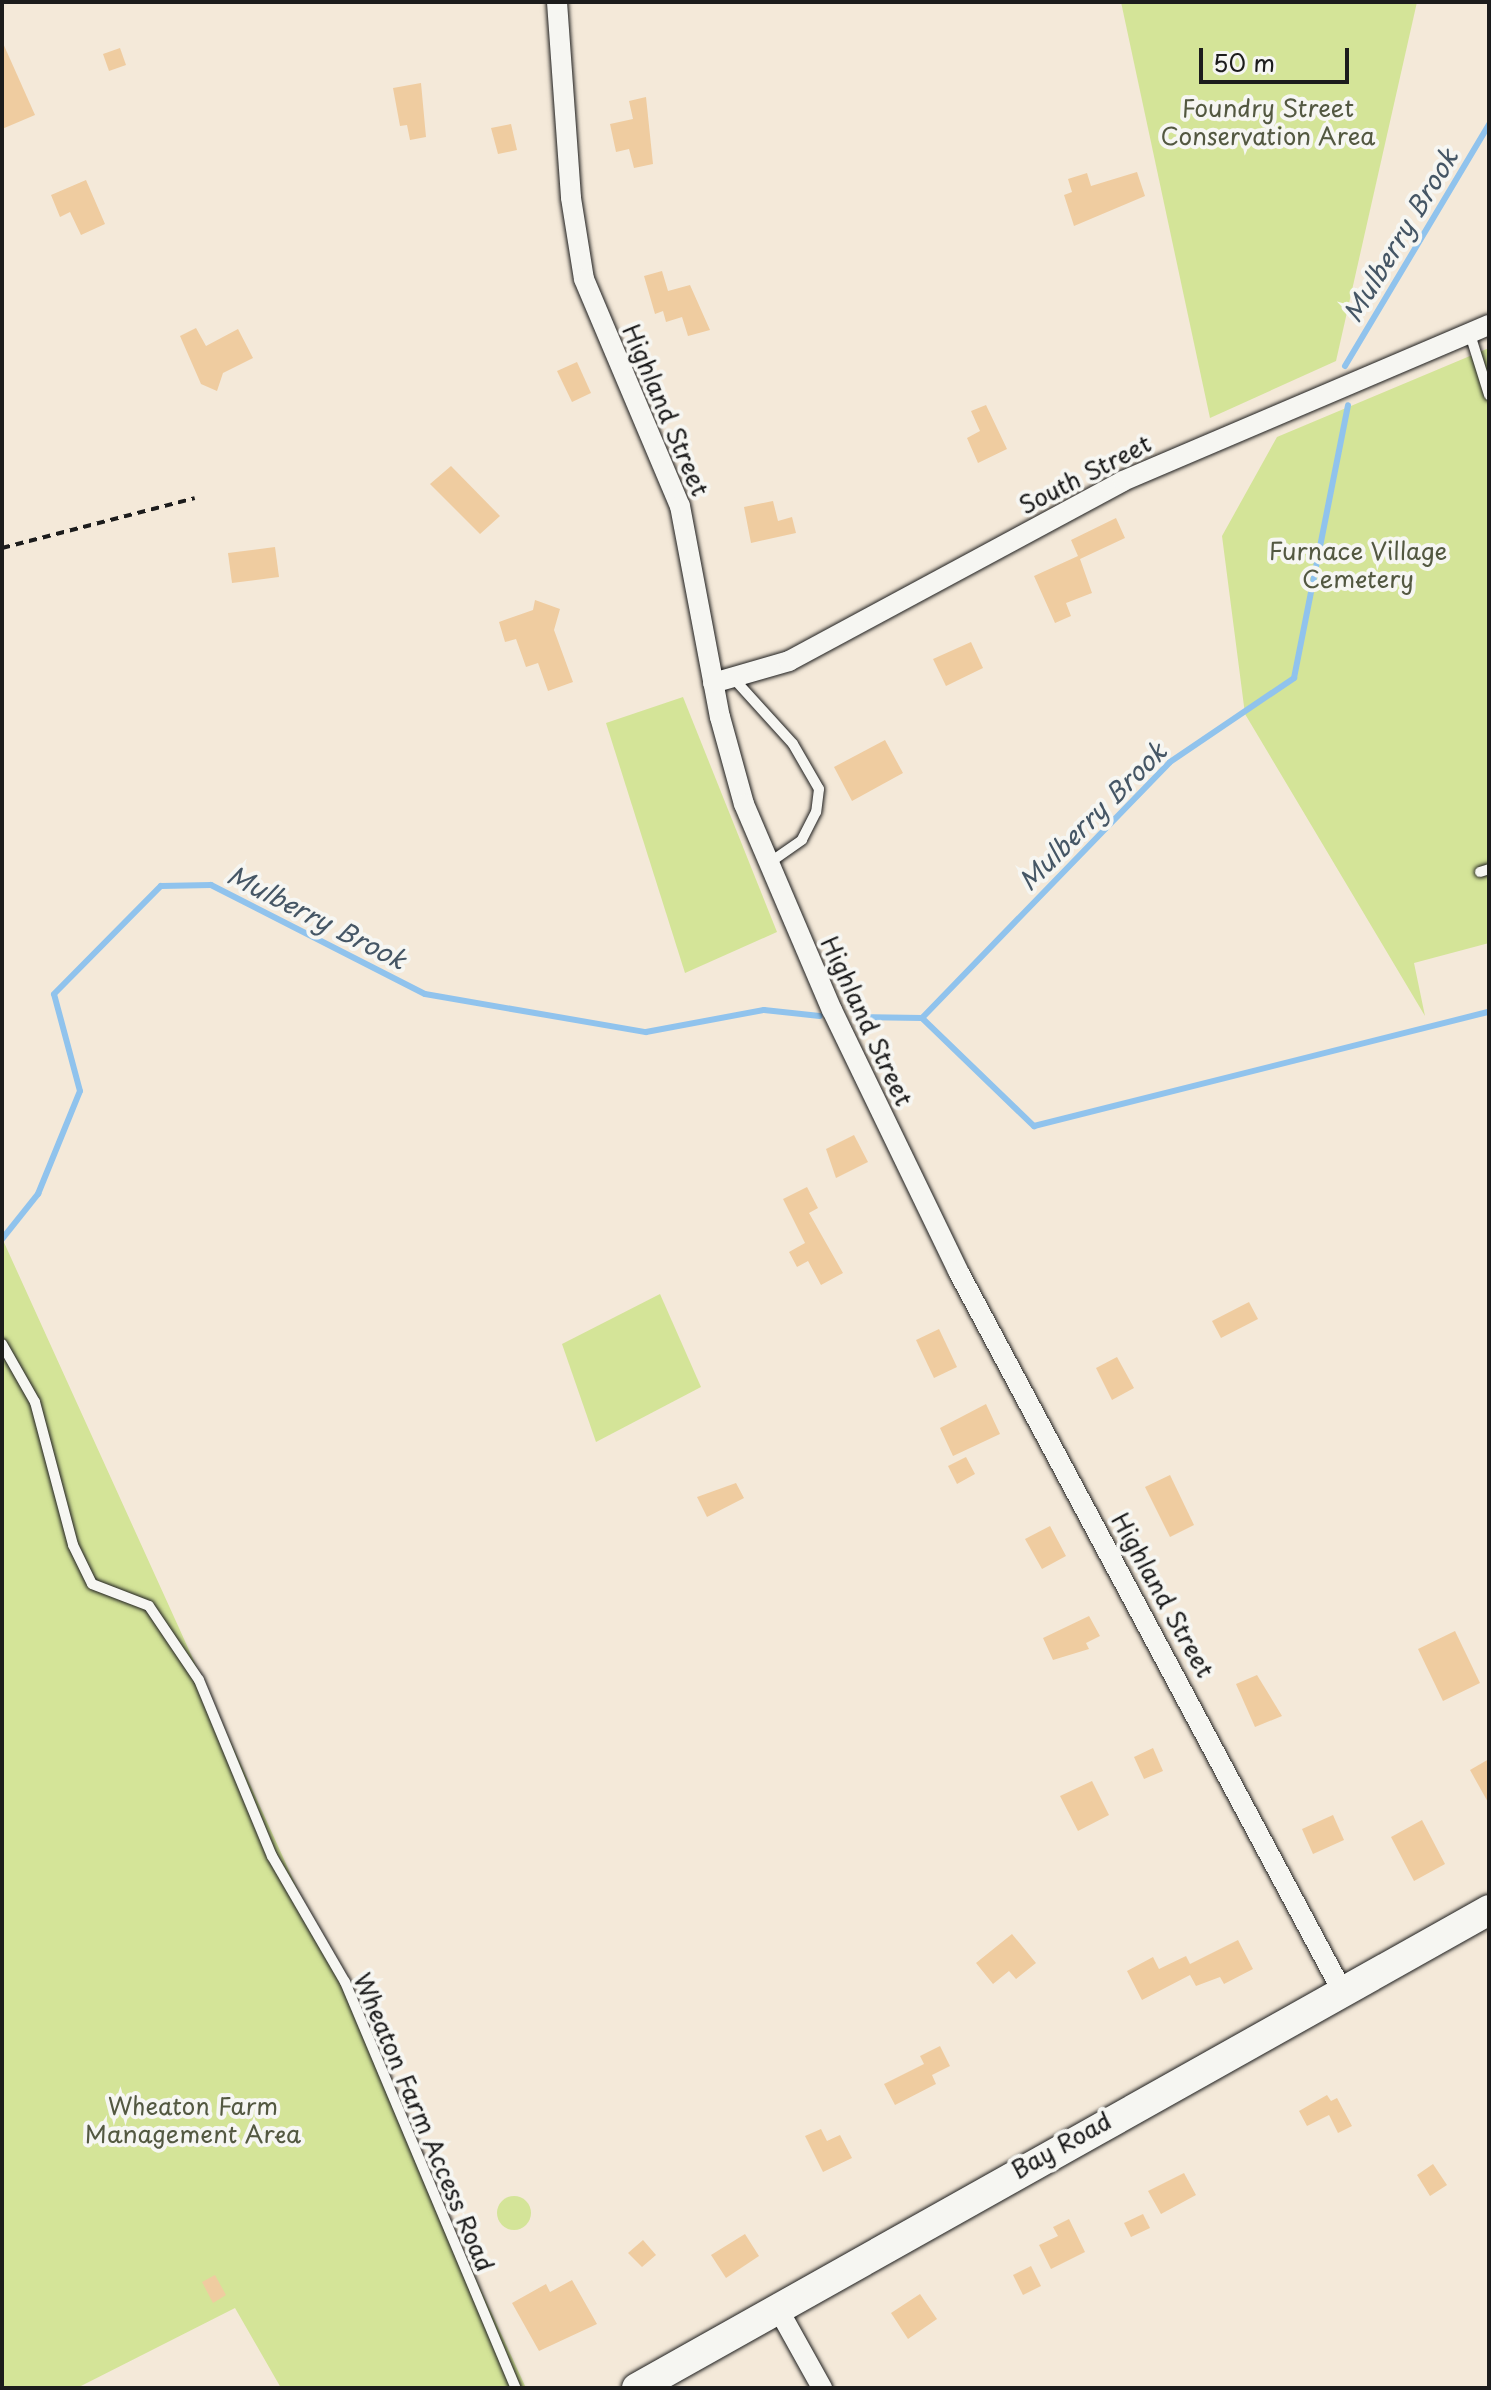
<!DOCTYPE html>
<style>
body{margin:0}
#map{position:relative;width:1491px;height:2390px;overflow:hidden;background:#f4e9d9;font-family:"Playpen Sans",sans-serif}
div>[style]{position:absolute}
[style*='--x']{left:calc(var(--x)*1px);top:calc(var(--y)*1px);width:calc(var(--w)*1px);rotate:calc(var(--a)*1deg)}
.green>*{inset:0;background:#d4e498}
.round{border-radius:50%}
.stream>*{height:6px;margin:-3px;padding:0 3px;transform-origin:3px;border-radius:3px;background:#90c3ed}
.building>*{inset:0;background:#efcca0}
.path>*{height:4px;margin-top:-2px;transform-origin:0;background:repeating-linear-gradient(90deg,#1c1c1c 0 8px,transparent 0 14px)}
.roads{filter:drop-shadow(0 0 2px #1c1c1c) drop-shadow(0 0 2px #1c1c1c)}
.lane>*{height:10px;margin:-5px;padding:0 5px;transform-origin:5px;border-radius:5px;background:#f6f6f2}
.street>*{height:20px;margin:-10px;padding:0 10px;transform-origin:10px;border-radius:10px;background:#f6f6f2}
.secondary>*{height:30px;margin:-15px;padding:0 15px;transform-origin:15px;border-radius:15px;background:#f6f6f2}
span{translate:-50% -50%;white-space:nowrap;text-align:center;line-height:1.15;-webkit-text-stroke:8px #f6f6f2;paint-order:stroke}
.park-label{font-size:24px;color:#535841}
.street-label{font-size:24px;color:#1c1c1c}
.water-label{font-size:26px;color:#455665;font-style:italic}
.frame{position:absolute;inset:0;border:4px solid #1c1c1c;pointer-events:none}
.scale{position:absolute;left:1199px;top:48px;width:150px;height:36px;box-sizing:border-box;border:4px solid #1c1c1c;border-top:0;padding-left:10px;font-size:24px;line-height:28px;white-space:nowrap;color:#1c1c1c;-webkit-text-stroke:6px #f6f6f2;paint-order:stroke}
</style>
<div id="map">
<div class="green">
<i style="clip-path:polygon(1121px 2px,1417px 2px,1336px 361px,1210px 418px)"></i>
<i style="clip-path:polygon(1489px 348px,1489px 943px,1414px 963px,1425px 1016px,1245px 714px,1222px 536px,1277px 437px)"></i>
<i style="clip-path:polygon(683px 697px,777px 932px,685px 973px,606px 723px)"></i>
<i style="clip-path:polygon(2px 1238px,371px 2051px,526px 2388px,281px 2388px,235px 2308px,77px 2388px,2px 2388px)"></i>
<i style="clip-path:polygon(660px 1294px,701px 1387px,596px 1442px,562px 1344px)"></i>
<i class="round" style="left:497px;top:2196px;width:34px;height:34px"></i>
</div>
<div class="stream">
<i style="--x:1345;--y:366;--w:282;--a:-59.2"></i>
<i style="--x:856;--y:1017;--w:66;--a:0.9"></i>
<i style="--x:922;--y:1018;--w:356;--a:-45.9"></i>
<i style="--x:1170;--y:762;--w:150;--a:-34.1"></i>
<i style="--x:1294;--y:678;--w:278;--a:-78.8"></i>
<i style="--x:922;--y:1018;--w:156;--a:44"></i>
<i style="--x:1034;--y:1126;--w:469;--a:-14.1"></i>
<i style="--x:2;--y:1239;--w:58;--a:-51.3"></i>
<i style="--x:38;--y:1194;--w:111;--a:-67.8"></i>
<i style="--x:80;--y:1091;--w:100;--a:-105"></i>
<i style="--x:54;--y:994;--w:152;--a:-45.3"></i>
<i style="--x:161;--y:886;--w:50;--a:-1.1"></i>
<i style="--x:211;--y:885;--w:240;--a:27"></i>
<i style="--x:425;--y:994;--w:224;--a:9.8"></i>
<i style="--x:646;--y:1032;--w:120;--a:-10.6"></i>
<i style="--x:764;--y:1010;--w:56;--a:6.1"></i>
</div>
<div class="building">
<i style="clip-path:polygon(2px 41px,35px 115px,2px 129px)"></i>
<i style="clip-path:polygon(120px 48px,126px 65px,109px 71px,103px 54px)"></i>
<i style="clip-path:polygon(421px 83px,426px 137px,410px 140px,407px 125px,400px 126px,393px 88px)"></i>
<i style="clip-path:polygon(646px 97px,653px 164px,634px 168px,629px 149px,616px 152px,610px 124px,633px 119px,629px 101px)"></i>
<i style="clip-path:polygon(511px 124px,517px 150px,498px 154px,491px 128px)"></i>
<i style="clip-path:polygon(1137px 172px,1145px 196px,1074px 226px,1064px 195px,1072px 192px,1068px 179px,1087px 173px,1091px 186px)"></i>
<i style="clip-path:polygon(86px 180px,105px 224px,81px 235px,70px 212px,60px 217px,51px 195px)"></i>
<i style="clip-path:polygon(662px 271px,668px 291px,690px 285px,710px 330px,688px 336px,682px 317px,666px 322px,663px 311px,655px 314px,644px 276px)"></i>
<i style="clip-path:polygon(196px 328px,206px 346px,238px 329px,253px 358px,223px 373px,217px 391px,201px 384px,180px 336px)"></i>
<i style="clip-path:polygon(577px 362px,591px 393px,572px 402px,557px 371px)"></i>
<i style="clip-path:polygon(986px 405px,1007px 449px,978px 463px,967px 438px,980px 431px,971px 411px)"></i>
<i style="clip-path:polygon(451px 466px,500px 516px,480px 534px,430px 484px)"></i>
<i style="clip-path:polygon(773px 501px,778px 521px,792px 517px,796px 533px,751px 543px,744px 507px)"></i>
<i style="clip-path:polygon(1116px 518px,1125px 538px,1080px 559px,1092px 593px,1066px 603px,1071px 616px,1055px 623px,1034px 576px,1078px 556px,1071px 540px)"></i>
<i style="clip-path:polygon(275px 547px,279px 577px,232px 583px,228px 553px)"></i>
<i style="clip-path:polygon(535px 600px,560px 609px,554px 630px,573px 682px,548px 691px,538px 663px,526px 667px,516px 639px,505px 642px,499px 622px,533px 610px)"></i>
<i style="clip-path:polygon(971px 642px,983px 668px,946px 686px,933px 659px)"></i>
<i style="clip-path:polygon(885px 740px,903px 773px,852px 801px,834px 767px)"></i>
<i style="clip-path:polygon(854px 1135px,868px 1162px,836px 1178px,826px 1149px)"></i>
<i style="clip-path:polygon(807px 1187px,818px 1208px,809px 1213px,843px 1273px,821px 1285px,808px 1261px,797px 1267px,789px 1252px,805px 1243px,783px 1199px)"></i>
<i style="clip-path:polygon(1249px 1302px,1258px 1319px,1221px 1338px,1212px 1321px)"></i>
<i style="clip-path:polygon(939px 1329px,957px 1367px,934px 1378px,916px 1340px)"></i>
<i style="clip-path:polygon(1117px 1357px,1134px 1388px,1112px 1400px,1096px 1368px)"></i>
<i style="clip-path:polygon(986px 1404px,1000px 1434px,953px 1456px,940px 1428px)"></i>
<i style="clip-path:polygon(966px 1457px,975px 1474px,957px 1484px,948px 1466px)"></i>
<i style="clip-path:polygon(1170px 1475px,1194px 1525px,1170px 1537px,1145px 1487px)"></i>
<i style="clip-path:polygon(736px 1483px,744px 1498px,707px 1517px,697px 1497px)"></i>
<i style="clip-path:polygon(1050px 1526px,1066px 1556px,1042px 1569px,1025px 1539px)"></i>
<i style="clip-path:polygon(1089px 1616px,1100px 1636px,1086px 1643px,1089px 1649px,1053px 1660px,1043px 1638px)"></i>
<i style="clip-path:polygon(1455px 1631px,1480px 1683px,1443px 1701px,1418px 1649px)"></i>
<i style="clip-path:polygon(1257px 1675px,1282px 1716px,1255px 1727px,1236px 1684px)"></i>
<i style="clip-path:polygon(1153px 1748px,1163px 1771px,1144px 1779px,1134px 1757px)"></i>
<i style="clip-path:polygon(1489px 1759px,1489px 1804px,1470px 1770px)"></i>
<i style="clip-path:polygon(1092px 1781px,1109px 1815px,1078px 1831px,1060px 1796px)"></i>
<i style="clip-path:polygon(1333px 1815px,1344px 1840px,1313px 1854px,1302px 1829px)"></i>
<i style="clip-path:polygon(1422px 1820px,1445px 1864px,1414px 1881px,1391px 1837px)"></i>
<i style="clip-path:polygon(1012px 1934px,1036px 1963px,1016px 1979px,1009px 1971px,993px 1984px,976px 1963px)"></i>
<i style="clip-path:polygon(1238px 1940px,1253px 1969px,1224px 1984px,1220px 1977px,1196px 1986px,1190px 1975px,1142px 2000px,1127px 1971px,1153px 1957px,1159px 1969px,1186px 1956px,1190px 1964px)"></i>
<i style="clip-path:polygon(940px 2046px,950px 2066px,932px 2075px,936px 2084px,895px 2105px,884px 2084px,924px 2064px,920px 2056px)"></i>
<i style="clip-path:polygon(1327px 2095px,1331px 2101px,1337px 2098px,1352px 2126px,1338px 2133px,1329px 2115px,1307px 2126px,1299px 2111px)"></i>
<i style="clip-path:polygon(821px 2129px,827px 2141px,840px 2135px,852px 2158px,823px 2172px,805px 2136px)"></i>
<i style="clip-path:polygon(1433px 2164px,1447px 2185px,1430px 2196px,1417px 2175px)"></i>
<i style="clip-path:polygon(1184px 2173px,1196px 2195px,1161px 2214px,1148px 2191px)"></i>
<i style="clip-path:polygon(1143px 2214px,1150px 2228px,1131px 2237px,1124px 2223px)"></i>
<i style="clip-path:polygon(1069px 2219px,1085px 2252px,1051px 2269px,1039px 2245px,1058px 2236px,1053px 2227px)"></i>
<i style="clip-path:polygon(745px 2234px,759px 2256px,726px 2278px,711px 2255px)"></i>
<i style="clip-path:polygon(643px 2240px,656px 2255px,642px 2267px,628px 2253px)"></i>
<i style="clip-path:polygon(1031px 2266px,1041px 2286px,1023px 2295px,1013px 2275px)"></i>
<i style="clip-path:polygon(215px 2275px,226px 2295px,213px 2303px,202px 2282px)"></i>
<i style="clip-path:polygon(572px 2280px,597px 2324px,539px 2351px,512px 2303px,546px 2284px,550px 2292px)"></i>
<i style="clip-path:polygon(920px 2294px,937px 2319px,908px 2339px,891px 2313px)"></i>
</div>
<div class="path">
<i style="--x:2;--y:548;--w:199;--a:-14.5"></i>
</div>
<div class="roads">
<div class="lane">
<i style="--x:1470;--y:334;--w:64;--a:72.7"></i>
<i style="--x:735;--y:680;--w:86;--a:47.8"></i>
<i style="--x:793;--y:744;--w:52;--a:60"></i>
<i style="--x:819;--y:789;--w:23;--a:97"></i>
<i style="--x:816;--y:812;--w:31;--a:117"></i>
<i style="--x:802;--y:840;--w:40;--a:145.1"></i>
<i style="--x:1480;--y:872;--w:9;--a:-18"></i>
<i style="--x:2;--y:1344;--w:67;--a:60.4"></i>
<i style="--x:35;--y:1402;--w:148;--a:75.1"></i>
<i style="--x:73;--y:1545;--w:43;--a:64"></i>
<i style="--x:92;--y:1584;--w:61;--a:21.1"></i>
<i style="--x:149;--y:1606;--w:89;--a:56"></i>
<i style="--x:199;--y:1680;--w:191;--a:67.5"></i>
<i style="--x:272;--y:1856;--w:146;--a:59.9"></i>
<i style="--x:345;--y:1982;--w:441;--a:67.2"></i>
</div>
<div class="street">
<i style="--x:557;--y:2;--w:196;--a:85.9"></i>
<i style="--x:571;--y:198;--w:82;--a:80.9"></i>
<i style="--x:584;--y:279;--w:246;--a:67.1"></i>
<i style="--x:680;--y:506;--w:215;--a:79.3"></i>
<i style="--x:720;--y:717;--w:90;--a:74.6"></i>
<i style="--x:744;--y:804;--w:224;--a:66.9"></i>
<i style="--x:832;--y:1010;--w:290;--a:64.2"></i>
<i style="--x:958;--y:1271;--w:814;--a:61.92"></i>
<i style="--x:713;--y:683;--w:79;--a:-16.1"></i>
<i style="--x:789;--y:661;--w:379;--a:-28.3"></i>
<i style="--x:1123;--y:481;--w:398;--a:-23.1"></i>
<i style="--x:777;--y:2307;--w:93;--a:60.9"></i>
</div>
<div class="secondary">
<i style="--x:637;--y:2388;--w:977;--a:-29.29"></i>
</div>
</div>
<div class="park-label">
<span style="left:1268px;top:122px">Foundry Street<br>Conservation Area</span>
<span style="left:1358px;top:565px">Furnace Village<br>Cemetery</span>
<span style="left:193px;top:2120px">Wheaton Farm<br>Management Area</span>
</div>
<div class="street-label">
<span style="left:666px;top:410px;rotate:67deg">Highland Street</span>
<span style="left:1085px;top:474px;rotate:-27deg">South Street</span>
<span style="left:867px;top:1021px;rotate:65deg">Highland Street</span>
<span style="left:1163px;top:1595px;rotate:61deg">Highland Street</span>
<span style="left:424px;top:2122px;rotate:67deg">Wheaton Farm Access Road</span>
<span style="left:1061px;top:2145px;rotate:-29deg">Bay Road</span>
</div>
<div class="water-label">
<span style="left:1400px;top:235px;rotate:-59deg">Mulberry Brook</span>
<span style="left:1092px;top:816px;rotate:-45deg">Mulberry Brook</span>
<span style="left:317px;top:917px;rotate:27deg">Mulberry Brook</span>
</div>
<div class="frame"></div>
<div class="scale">50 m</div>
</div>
